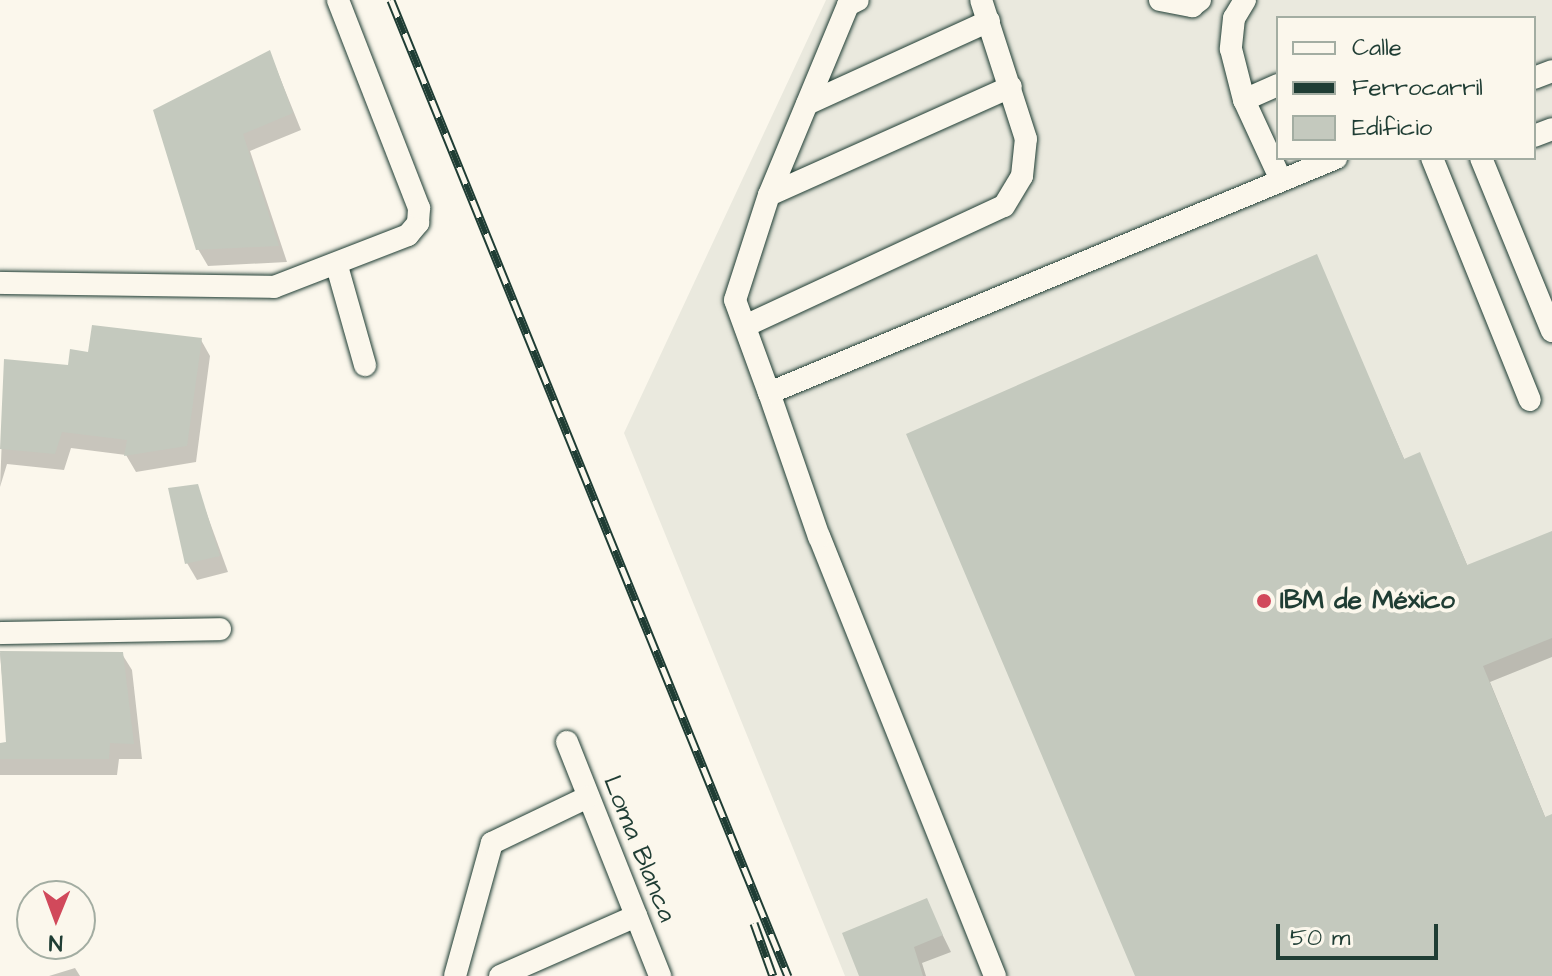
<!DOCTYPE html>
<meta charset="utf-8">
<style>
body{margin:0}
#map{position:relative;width:1552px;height:976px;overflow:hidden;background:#fbf7ec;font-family:"Architects Daughter",sans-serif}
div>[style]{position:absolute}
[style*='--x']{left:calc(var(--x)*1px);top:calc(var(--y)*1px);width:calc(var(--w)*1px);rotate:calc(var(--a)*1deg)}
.built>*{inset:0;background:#eae9de}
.shadow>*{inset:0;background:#0003}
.building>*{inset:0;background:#c4c9be}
.roads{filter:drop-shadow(0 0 2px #1f3d34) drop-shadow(0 0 2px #1f3d34)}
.minor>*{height:22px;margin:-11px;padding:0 11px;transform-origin:11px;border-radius:11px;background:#fbf7ec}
.rail>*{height:9px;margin-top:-4.5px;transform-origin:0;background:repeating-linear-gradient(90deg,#fbf7ec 0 18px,#1f3d34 0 36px);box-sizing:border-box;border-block:2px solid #1f3d34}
.dots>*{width:22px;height:22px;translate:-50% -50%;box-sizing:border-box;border:4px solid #fbf7ec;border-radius:50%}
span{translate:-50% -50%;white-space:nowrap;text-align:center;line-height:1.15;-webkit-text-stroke:8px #fbf7ec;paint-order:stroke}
.poi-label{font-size:26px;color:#1f3d34;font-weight:700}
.left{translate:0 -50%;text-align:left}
.street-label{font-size:26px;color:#1f3d34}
.legend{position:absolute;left:1276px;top:16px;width:260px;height:144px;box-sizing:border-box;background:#fbf7ec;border:2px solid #a3ada2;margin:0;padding:10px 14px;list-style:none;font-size:24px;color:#1f3d34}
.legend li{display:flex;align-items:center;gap:16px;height:40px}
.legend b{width:40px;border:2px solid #a3ada2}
.north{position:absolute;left:16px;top:880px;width:80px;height:80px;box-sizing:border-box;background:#fbf7ec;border:2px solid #a3ada2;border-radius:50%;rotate:181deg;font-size:22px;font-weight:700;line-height:32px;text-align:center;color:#1f3d34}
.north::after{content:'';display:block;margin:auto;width:28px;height:36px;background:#d1495b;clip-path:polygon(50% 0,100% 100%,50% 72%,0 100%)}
.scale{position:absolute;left:1276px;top:924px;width:162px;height:36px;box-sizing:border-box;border:4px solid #1f3d34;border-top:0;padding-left:10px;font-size:24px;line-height:28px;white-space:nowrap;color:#1f3d34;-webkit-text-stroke:6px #fbf7ec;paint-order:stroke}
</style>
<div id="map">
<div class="built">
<i style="clip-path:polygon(evenodd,826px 0,1552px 0,1552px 976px,845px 976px,624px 433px,826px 0,1278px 18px,1534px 18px,1534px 158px,1278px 158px,1278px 18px)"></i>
</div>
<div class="shadow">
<i style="clip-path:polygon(270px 53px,301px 130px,250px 151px,287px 262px,208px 266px,198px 249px)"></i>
<i style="clip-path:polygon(1316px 257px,1405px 461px,1420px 455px,1468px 567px,1552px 533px,1552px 657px,1490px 682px,1546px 819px,1552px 816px,1552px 976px,1137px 976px)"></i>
<i style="clip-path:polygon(201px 340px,210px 356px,196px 462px,136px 472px,126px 455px,71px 448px,64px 470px,7px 464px,0 487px,5px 361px,70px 368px,90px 354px)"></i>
<i style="clip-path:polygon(197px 487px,228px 572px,197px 580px,187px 563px)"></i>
<i style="clip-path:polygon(0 653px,122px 654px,132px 670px,142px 759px,119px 759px,117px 775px,0 775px,0 745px,8px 744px)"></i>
<i style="clip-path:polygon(926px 901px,951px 952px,922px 963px,926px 976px,861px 976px)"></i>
<i style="clip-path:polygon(75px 968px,80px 976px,49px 976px)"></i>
</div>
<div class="building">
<i style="clip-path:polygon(270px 50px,293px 113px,243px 134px,279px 246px,196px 250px,153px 110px)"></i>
<i style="clip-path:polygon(1317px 254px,1404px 459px,1420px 452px,1467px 565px,1552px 531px,1552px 638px,1483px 666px,1545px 817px,1552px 814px,1552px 976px,1135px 976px,906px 434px)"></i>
<i style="clip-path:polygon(92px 325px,202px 338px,187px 446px,124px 456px,127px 440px,62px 432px,55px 454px,0 449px,4px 359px,68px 365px,70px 349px,88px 352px)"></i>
<i style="clip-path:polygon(198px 484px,220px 556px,185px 564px,168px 488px)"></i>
<i style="clip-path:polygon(0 651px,123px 652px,134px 744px,110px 743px,109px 759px,0 759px,0 743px,6px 742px)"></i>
<i style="clip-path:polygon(927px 898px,943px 935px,914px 947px,923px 976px,859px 976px,842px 933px)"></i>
</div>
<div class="roads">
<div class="minor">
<i style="--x:1160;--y:0;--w:33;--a:11"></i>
<i style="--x:1192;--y:6;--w:10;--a:-37"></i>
<i style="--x:1245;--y:0;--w:21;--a:121"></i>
<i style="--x:1234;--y:18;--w:31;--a:96"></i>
<i style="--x:1231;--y:49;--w:53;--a:75.7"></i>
<i style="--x:1244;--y:100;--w:88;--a:65.2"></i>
<i style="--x:1534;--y:78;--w:19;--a:-21"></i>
<i style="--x:1244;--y:100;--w:37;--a:-24"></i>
<i style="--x:807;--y:104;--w:200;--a:-24.5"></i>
<i style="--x:1534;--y:136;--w:19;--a:-21"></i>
<i style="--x:1432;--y:158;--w:261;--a:68"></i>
<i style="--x:1481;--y:158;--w:187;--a:67.7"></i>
<i style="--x:769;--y:195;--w:265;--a:-24.1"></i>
<i style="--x:337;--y:266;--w:103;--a:74.2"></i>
<i style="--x:0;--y:283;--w:274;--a:0.8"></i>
<i style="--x:274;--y:287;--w:144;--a:-21.2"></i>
<i style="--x:408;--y:235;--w:16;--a:-50"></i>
<i style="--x:418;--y:223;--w:15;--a:-86"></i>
<i style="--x:419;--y:208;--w:223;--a:-111.3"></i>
<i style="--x:745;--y:326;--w:285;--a:-24.9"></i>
<i style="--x:1004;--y:206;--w:35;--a:-59"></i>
<i style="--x:1022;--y:176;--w:37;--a:-84"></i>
<i style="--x:1026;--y:139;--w:146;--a:-107.9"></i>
<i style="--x:769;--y:393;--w:99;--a:-110.1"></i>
<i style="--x:735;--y:300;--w:110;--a:-72.1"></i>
<i style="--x:769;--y:195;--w:206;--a:-67.4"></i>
<i style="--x:848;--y:5;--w:11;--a:-27"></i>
<i style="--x:0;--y:633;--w:220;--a:-1"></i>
<i style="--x:567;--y:742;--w:252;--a:68.3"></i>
<i style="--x:455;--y:976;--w:138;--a:-74.5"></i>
<i style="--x:492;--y:843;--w:106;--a:-25.6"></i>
<i style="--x:500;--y:976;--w:149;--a:-23.8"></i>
<i style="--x:995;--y:976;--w:473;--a:-111.8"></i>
<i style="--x:819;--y:537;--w:152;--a:-109.1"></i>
<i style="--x:769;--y:393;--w:614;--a:-22.51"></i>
</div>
</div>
<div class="rail">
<i style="--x:391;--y:0;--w:1054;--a:67.87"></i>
<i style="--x:754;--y:923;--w:56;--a:70.3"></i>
</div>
<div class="dots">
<i style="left:1264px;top:601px;background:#d1495b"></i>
</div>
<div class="poi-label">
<span class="left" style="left:1280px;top:601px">IBM de México</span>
</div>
<div class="street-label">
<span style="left:639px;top:849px;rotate:68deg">Loma Blanca</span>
</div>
<ul class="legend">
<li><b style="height:10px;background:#fbf7ec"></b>Calle</li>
<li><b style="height:10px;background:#1f3d34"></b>Ferrocarril</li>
<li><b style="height:22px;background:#c4c9be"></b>Edificio</li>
</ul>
<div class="north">N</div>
<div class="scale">50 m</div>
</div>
